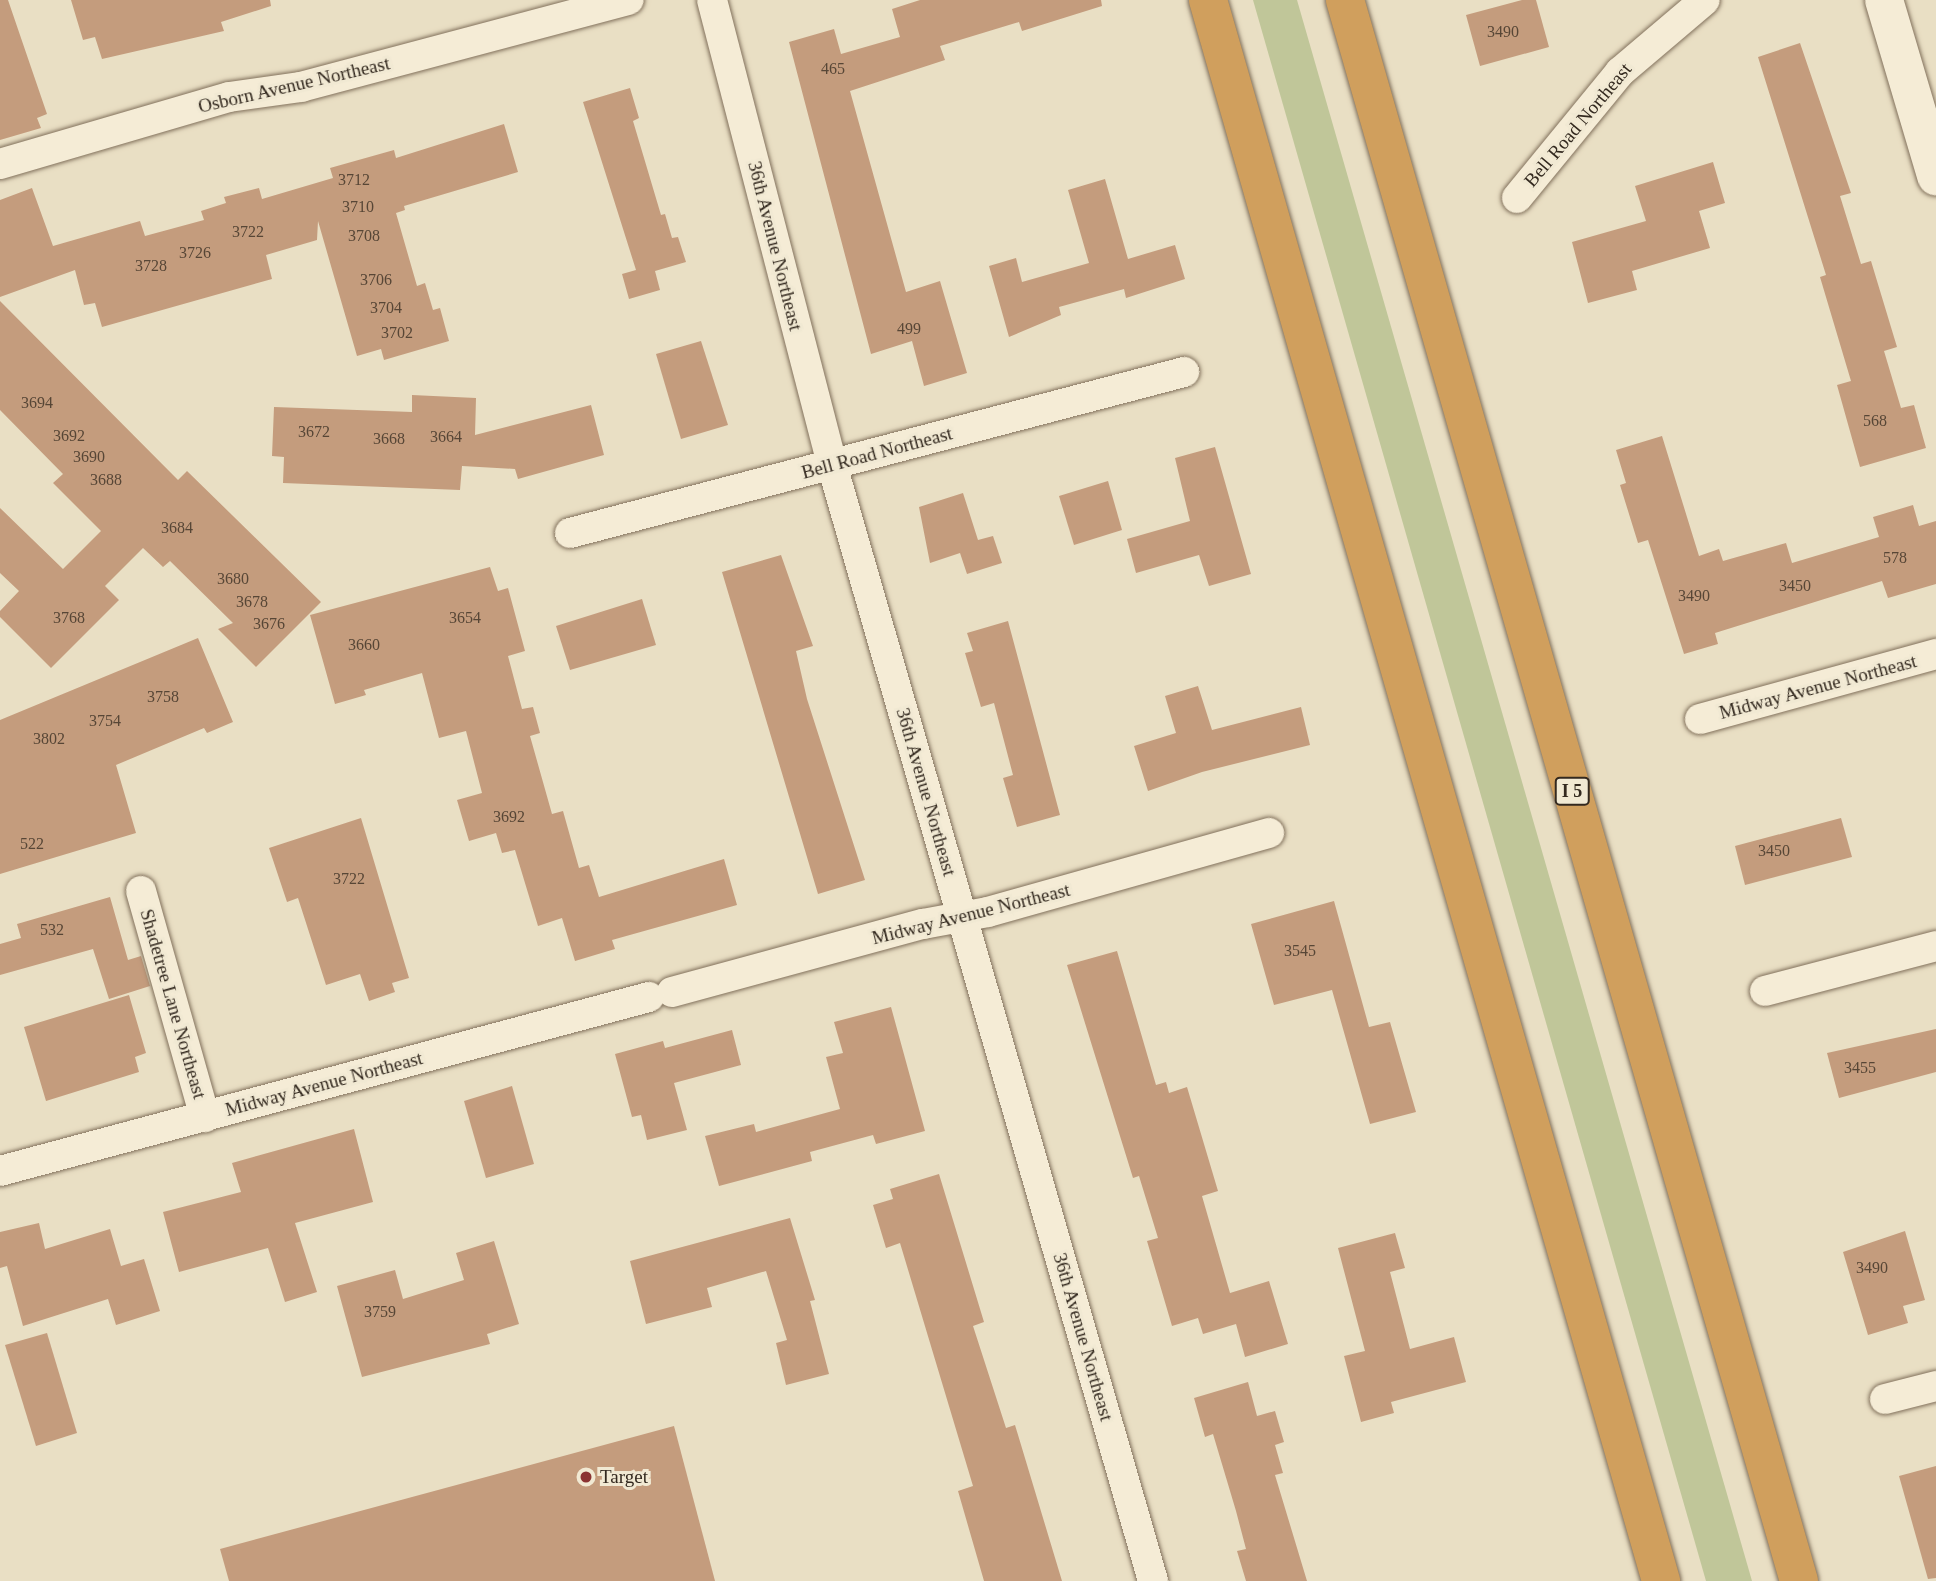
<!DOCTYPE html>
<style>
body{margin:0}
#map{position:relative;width:1936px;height:1581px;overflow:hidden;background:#e9dfc4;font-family:Georgia,serif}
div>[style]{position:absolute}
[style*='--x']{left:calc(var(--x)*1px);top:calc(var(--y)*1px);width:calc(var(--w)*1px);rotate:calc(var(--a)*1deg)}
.green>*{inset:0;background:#c0c699}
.building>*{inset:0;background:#c49c7d}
.roads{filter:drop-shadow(0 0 2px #82715c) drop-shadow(0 0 2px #82715c)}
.street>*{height:30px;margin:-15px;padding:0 15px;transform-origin:15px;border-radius:15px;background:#f5ecd6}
.secondary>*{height:38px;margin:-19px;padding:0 19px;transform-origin:19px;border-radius:19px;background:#f5ecd6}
.highway>*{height:38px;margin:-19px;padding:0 19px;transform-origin:19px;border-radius:19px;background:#d09f5d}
.dots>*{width:19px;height:19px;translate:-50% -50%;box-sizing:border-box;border:4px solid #f1e9d3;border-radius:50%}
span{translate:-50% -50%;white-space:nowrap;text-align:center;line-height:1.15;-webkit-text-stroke:6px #f1e9d3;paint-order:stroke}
.number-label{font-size:16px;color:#574636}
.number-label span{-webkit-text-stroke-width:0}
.shield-label span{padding:2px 5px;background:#f1e9d3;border:2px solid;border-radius:5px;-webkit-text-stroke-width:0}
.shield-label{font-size:18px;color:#33291f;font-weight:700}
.street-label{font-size:19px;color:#33291f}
.poi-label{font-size:19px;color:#33291f}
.left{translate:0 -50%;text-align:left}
</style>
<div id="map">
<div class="green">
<i style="clip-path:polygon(1253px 0,1297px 0,1752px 1581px,1706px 1581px)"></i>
</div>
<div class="building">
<i style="clip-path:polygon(0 0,8px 0,47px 114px,37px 118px,41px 128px,0 140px)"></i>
<i style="clip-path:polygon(71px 0,270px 0,271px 6px,221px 22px,224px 31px,102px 59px,95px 37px,83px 40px)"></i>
<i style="clip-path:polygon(920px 0,1101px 0,1102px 6px,1022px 31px,1019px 22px,940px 46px,945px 60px,850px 91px,906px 292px,940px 281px,967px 373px,924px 386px,912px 341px,871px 354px,789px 42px,834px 29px,841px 54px,900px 37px,892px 9px)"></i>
<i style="clip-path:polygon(1522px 0,1536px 0,1549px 47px,1480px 66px,1466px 15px)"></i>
<i style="clip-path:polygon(1800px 43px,1851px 193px,1840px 196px,1861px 264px,1871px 261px,1897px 347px,1884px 351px,1901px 408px,1914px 405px,1926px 448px,1860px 467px,1837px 385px,1851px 381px,1820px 277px,1826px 275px,1758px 57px)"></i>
<i style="clip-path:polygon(630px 88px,639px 118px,633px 121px,661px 215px,665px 214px,672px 238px,678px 237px,686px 262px,655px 271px,660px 290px,629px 299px,622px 274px,636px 270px,583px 102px)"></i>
<i style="clip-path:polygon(504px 124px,518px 172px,404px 206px,405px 210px,396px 213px,417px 286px,425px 283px,433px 310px,440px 308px,449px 341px,384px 360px,381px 349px,357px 356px,318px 221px,317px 240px,266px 255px,272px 279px,102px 327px,95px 303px,84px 305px,75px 270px,0 297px,0 200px,32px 188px,53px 246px,140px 221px,145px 236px,204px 220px,201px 211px,226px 203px,224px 197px,259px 188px,262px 199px,333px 178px,330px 168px,394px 150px,396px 158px)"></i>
<i style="clip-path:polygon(1713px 162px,1725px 203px,1699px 211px,1710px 248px,1632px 271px,1637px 290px,1588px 303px,1572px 242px,1646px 221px,1635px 186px)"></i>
<i style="clip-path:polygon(1105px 179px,1128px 259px,1175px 245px,1185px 279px,1126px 298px,1124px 289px,1059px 307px,1061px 315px,1009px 337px,989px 266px,1016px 258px,1022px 282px,1089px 263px,1068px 190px)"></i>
<i style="clip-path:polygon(0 301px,178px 480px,187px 471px,321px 602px,256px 667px,218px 629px,233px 623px,170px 561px,163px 567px,143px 548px,105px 586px,119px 600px,51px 668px,0 617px,0 611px,19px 591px,0 573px,0 508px,63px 569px,101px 531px,53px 483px,63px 474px,0 410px)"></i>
<i style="clip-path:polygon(701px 341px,728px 425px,681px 439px,656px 354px)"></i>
<i style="clip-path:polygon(412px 395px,476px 398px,475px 435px,591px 405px,604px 455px,518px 479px,515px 469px,462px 466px,460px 490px,283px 483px,284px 457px,272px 456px,274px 407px,412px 412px)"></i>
<i style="clip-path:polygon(1662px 436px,1699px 556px,1719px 549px,1723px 561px,1786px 543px,1792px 563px,1879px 537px,1873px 517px,1913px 505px,1919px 526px,1936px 521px,1936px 584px,1888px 598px,1882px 581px,1715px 633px,1718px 644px,1684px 654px,1648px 540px,1638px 543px,1620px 485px,1626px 483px,1616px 450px)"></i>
<i style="clip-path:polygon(1215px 447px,1251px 574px,1209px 586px,1199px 555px,1136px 573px,1127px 539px,1190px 521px,1175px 458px)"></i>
<i style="clip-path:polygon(1108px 481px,1122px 530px,1074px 545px,1059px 496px)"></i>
<i style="clip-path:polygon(963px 493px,978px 540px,993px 536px,1002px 563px,967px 574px,960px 553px,930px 563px,919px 507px)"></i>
<i style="clip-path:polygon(781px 555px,813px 646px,796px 651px,807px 699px,865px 880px,818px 894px,722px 572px)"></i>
<i style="clip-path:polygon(490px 567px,498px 591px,508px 588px,525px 651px,508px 656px,522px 709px,533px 707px,540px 733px,530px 736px,552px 814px,563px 811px,579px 868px,589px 865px,599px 897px,724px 859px,737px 905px,612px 940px,615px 949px,575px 961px,562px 918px,538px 926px,515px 850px,502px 853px,496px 833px,469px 841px,457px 800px,482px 793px,466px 731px,439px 738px,422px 673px,364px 690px,366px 695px,335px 704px,310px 615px)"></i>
<i style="clip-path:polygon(642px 599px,656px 645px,570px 670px,556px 626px)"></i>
<i style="clip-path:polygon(1008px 621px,1060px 815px,1017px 827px,1003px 778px,1013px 775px,994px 703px,981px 707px,965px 653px,973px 651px,967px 633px)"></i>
<i style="clip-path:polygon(198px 638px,233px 722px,207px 733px,204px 728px,116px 765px,136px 833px,0 874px,0 720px)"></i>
<i style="clip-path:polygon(1198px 686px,1212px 730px,1301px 707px,1310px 745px,1202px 772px,1148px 791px,1134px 746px,1176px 733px,1165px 696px)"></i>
<i style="clip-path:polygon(361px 818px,409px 978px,392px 983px,395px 992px,369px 1001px,360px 974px,326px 985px,298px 898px,287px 902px,269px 848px)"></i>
<i style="clip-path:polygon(1841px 818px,1852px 857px,1745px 885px,1735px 846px)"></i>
<i style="clip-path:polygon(110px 897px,128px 960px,141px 956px,150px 986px,109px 999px,93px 949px,0 975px,0 944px,21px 938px,17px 924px)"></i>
<i style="clip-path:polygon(1334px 901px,1369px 1027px,1390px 1022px,1416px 1112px,1370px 1124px,1332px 990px,1274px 1005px,1251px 924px)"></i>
<i style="clip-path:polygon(1117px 951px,1156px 1085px,1166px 1082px,1169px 1093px,1187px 1087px,1218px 1191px,1202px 1196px,1230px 1293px,1269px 1281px,1288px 1344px,1245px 1357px,1236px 1324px,1203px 1334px,1198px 1318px,1172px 1326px,1147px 1241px,1158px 1238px,1139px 1176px,1133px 1178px,1067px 965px)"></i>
<i style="clip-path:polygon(129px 995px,146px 1053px,135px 1057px,139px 1072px,46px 1101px,24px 1027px)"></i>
<i style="clip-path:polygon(891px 1007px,925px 1131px,876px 1144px,873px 1135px,810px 1152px,812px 1161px,719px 1186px,705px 1136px,754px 1124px,756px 1132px,840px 1109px,826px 1057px,843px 1053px,834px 1022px)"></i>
<i style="clip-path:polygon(1936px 1029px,1936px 1072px,1839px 1098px,1827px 1053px)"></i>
<i style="clip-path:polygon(732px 1030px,741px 1065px,674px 1083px,687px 1130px,647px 1140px,641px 1115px,632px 1117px,615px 1054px,663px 1041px,665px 1048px)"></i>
<i style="clip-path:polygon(512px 1086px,534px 1164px,486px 1178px,464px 1101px)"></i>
<i style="clip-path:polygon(354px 1129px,373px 1202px,295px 1223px,317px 1292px,285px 1302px,268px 1248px,179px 1272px,163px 1212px,241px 1192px,232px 1163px)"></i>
<i style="clip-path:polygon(939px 1174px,984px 1322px,973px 1326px,1006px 1428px,1015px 1425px,1062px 1581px,984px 1581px,958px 1491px,973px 1486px,900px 1243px,886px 1248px,873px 1205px,893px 1199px,890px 1189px)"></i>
<i style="clip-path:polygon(790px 1218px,815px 1300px,810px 1301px,829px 1374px,786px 1385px,776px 1343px,787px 1340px,766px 1271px,707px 1288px,712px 1307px,646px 1324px,630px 1261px)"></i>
<i style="clip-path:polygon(39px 1223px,45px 1249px,110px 1229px,121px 1266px,144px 1259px,160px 1311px,116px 1325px,108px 1299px,23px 1326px,7px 1266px,0 1268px,0 1232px)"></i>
<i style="clip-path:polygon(1905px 1231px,1925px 1300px,1903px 1306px,1908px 1323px,1868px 1335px,1843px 1252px)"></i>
<i style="clip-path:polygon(1395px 1233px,1405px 1268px,1390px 1272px,1410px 1349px,1454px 1337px,1466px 1382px,1391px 1402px,1394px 1413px,1361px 1422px,1344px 1356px,1365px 1351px,1338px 1248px)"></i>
<i style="clip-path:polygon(494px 1241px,519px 1324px,487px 1334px,490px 1344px,362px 1377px,337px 1286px,395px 1270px,403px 1299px,464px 1280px,456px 1253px)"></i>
<i style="clip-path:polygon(47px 1333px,77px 1433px,36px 1446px,5px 1345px)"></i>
<i style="clip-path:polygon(1248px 1382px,1257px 1416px,1275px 1411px,1284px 1442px,1275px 1445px,1283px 1473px,1275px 1475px,1307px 1581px,1246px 1581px,1237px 1551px,1246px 1549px,1236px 1511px,1213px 1434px,1205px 1437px,1194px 1398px)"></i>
<i style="clip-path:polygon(674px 1426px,715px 1581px,229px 1581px,220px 1549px)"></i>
<i style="clip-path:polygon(1936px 1466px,1936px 1578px,1928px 1579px,1899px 1476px)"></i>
</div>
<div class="roads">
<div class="street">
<i style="--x:712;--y:0;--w:480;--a:75.5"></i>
<i style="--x:832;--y:465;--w:1161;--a:73.95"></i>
<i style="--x:0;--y:164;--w:239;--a:-16.3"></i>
<i style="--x:229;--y:97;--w:73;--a:-7.9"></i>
<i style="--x:301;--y:87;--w:339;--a:-14.9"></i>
<i style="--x:1517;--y:198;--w:163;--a:-50.7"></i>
<i style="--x:1620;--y:72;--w:111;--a:-40.3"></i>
<i style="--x:570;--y:533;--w:635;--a:-14.69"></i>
<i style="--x:1700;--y:719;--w:245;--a:-15.4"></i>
<i style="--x:141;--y:891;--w:235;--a:74.2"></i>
<i style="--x:1765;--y:991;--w:177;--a:-14.7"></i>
<i style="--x:672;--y:992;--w:260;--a:-15.2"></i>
<i style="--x:923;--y:924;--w:66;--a:-10.5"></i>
<i style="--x:988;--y:912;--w:292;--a:-15.7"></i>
<i style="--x:0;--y:1171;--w:672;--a:-15.01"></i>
<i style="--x:1885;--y:1399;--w:53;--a:-14.3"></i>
</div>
<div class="secondary">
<i style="--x:1884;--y:0;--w:184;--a:73.5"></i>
</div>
<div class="highway">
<i style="--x:1208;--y:0;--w:1645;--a:74.01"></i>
<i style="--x:1345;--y:0;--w:1645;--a:73.98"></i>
</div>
</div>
<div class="dots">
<i style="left:586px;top:1477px;background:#8b3332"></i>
</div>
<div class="number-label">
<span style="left:1503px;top:32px">3490</span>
<span style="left:833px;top:69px">465</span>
<span style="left:354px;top:180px">3712</span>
<span style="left:358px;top:207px">3710</span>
<span style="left:248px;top:232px">3722</span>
<span style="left:364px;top:236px">3708</span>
<span style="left:195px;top:253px">3726</span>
<span style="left:151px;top:266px">3728</span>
<span style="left:376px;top:280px">3706</span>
<span style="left:386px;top:308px">3704</span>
<span style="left:909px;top:329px">499</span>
<span style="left:397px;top:333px">3702</span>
<span style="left:37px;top:403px">3694</span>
<span style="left:1875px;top:421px">568</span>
<span style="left:314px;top:432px">3672</span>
<span style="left:69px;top:436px">3692</span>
<span style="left:446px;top:437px">3664</span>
<span style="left:389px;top:439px">3668</span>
<span style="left:89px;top:457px">3690</span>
<span style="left:106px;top:480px">3688</span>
<span style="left:177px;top:528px">3684</span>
<span style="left:1895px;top:558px">578</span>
<span style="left:233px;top:579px">3680</span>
<span style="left:1795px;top:586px">3450</span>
<span style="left:1694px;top:596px">3490</span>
<span style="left:252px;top:602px">3678</span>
<span style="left:69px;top:618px">3768</span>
<span style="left:465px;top:618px">3654</span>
<span style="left:269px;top:624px">3676</span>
<span style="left:364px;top:645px">3660</span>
<span style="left:163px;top:697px">3758</span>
<span style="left:105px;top:721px">3754</span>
<span style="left:49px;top:739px">3802</span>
<span style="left:509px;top:817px">3692</span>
<span style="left:32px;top:844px">522</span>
<span style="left:1774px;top:851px">3450</span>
<span style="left:349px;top:879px">3722</span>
<span style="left:52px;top:930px">532</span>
<span style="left:1300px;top:951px">3545</span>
<span style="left:1860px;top:1068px">3455</span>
<span style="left:1872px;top:1268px">3490</span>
<span style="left:380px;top:1312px">3759</span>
</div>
<div class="shield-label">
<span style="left:1572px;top:791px">I 5</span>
</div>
<div class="street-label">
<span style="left:294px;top:85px;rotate:-13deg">Osborn Avenue Northeast</span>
<span style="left:1578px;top:125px;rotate:-50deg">Bell Road Northeast</span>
<span style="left:775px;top:246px;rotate:76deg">36th Avenue Northeast</span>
<span style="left:877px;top:453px;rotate:-15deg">Bell Road Northeast</span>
<span style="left:1818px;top:687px;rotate:-15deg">Midway Avenue Northeast</span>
<span style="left:926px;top:792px;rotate:74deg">36th Avenue Northeast</span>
<span style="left:971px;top:914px;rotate:-14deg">Midway Avenue Northeast</span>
<span style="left:173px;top:1004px;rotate:74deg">Shadetree Lane Northeast</span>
<span style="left:324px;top:1084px;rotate:-15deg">Midway Avenue Northeast</span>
<span style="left:1083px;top:1337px;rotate:74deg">36th Avenue Northeast</span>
</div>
<div class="poi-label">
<span class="left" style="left:600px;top:1477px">Target</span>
</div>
</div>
